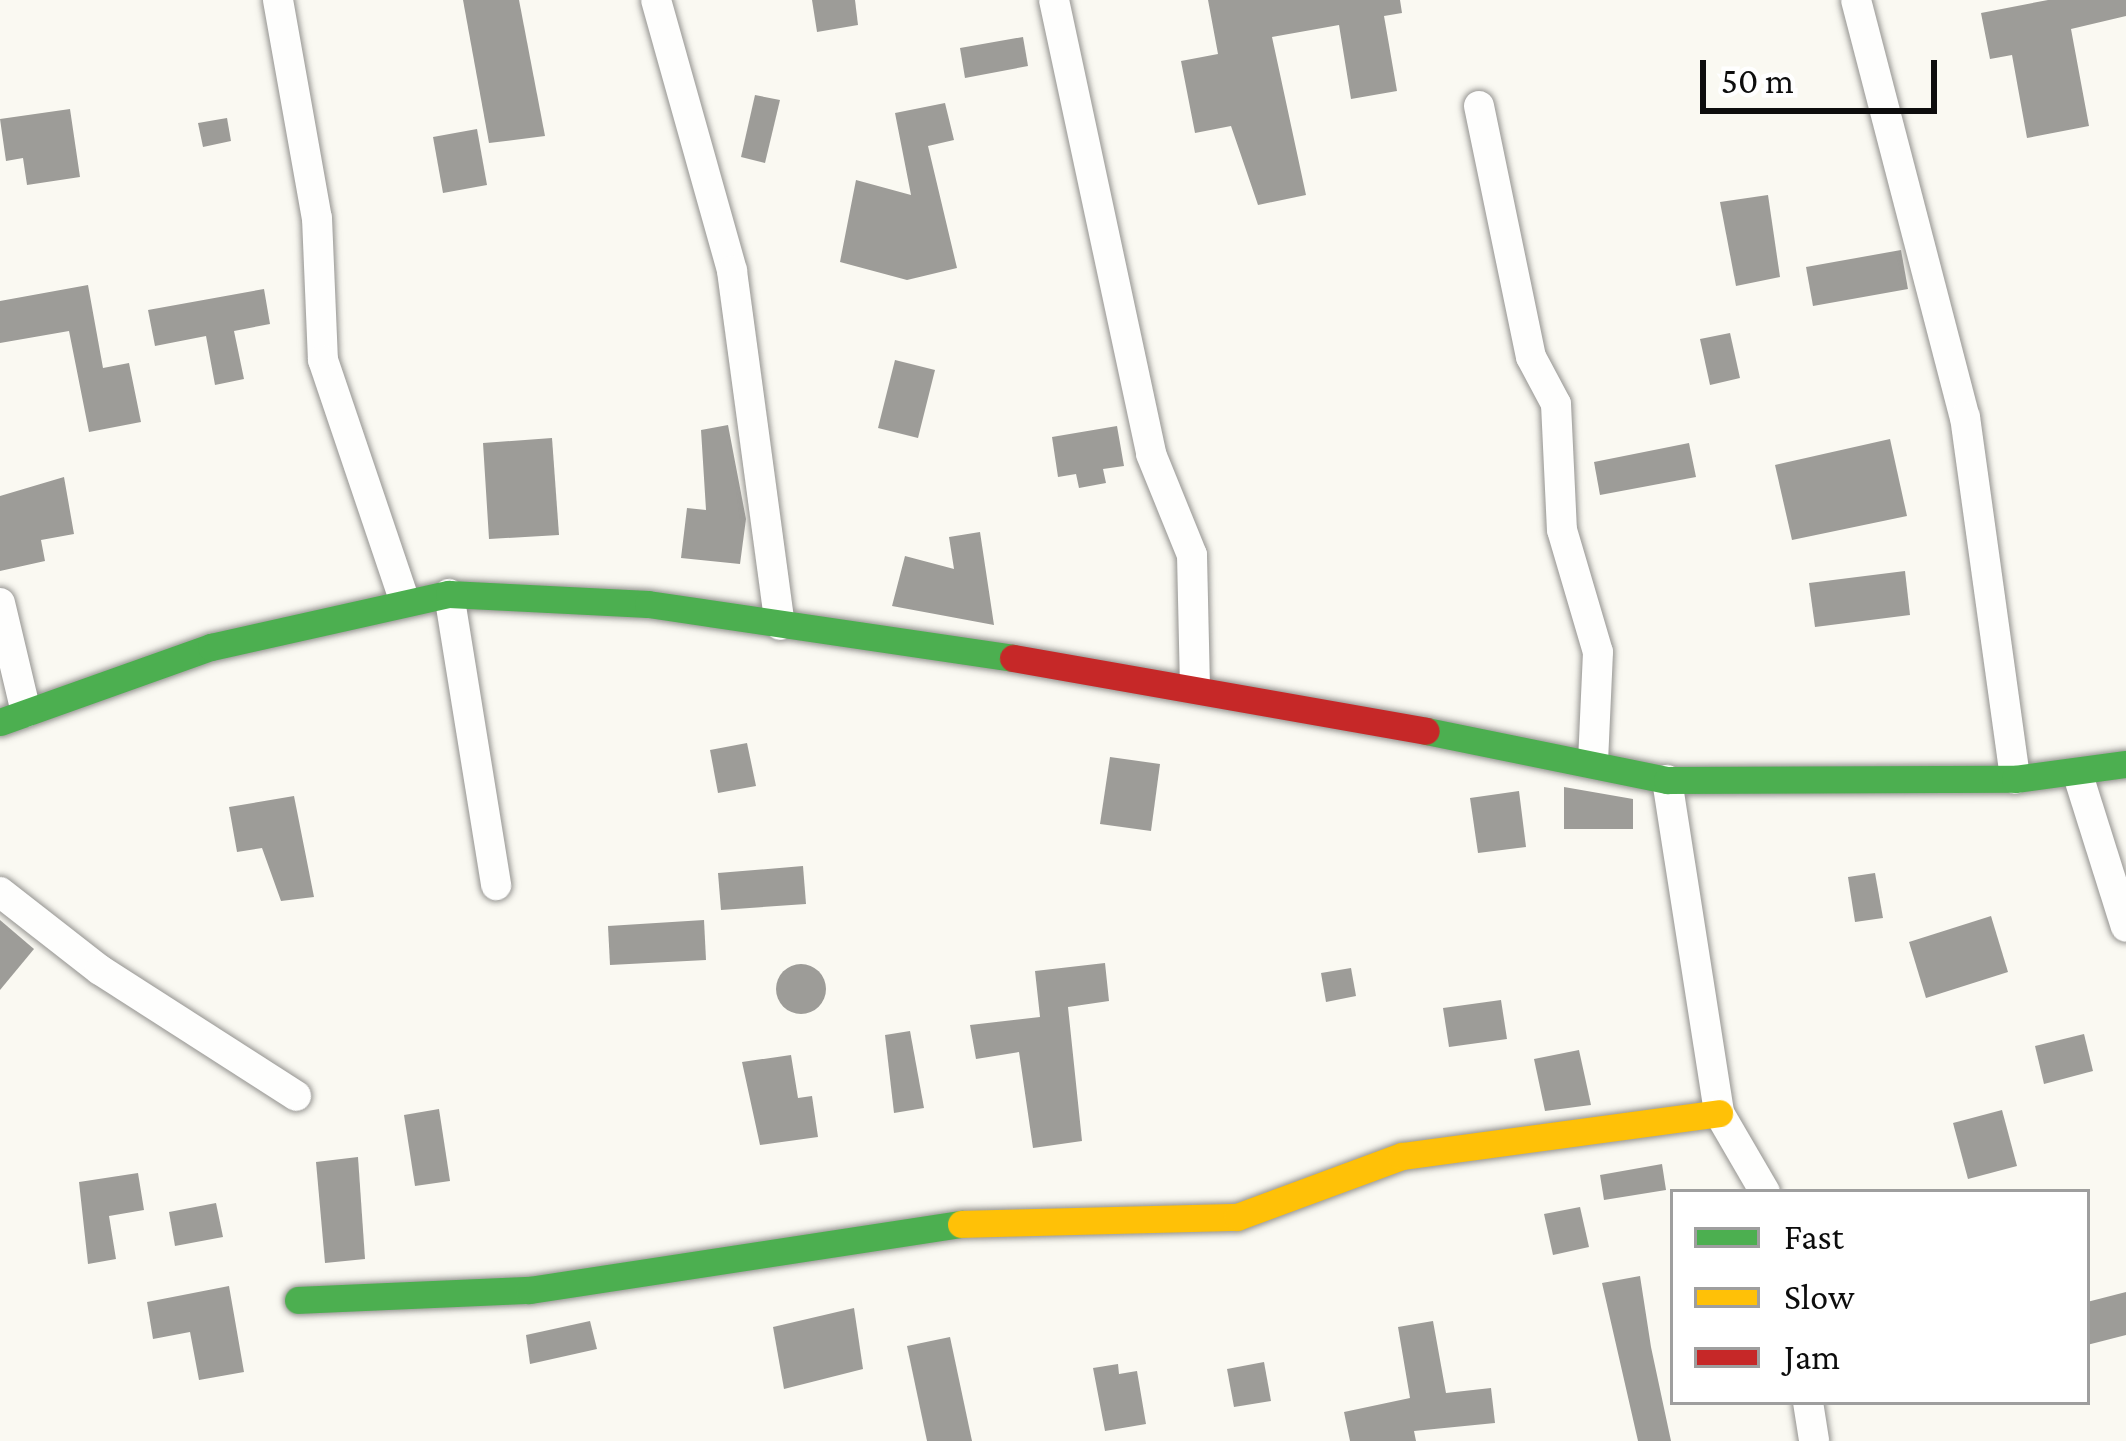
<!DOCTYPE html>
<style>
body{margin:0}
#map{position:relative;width:2126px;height:1441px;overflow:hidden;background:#faf9f2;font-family:"Crimson Pro",serif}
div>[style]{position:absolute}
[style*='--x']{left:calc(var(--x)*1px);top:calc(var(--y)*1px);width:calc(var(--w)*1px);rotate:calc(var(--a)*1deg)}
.building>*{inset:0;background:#9d9c98}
.round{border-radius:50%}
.roads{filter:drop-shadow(0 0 3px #949390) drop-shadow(0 0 3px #949390)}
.street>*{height:30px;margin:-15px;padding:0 15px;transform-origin:15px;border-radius:15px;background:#fefefd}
.fast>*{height:27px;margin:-13.5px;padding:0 13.5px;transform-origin:13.5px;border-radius:13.5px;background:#4caf50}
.slow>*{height:27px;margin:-13.5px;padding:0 13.5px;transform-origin:13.5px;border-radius:13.5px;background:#ffc107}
.jam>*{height:27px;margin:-13.5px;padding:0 13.5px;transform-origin:13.5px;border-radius:13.5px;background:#c62828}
span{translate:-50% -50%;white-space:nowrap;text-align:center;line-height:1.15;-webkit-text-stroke:12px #fff;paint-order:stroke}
.legend{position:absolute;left:1670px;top:1189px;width:420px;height:216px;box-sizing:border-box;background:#fff;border:3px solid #9e9e9e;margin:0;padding:15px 21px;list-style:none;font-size:36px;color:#0d0d0d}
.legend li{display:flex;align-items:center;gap:24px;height:60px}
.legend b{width:60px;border:3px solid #9e9e9e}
.scale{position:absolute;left:1700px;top:60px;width:237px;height:54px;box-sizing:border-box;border:6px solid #0d0d0d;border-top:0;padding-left:15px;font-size:36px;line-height:42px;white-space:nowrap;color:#0d0d0d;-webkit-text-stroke:9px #fff;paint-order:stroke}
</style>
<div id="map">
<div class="building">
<i style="clip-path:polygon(463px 0,519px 0,545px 136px,489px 143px)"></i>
<i style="clip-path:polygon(812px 0,855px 0,858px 25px,817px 32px)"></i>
<i style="clip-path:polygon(1208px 0,1400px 0,1402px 13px,1384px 16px,1397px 91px,1351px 99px,1339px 25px,1272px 37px,1306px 195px,1258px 205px,1231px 126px,1195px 133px,1181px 61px,1218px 54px)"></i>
<i style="clip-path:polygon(2048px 0,2126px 0,2126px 16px,2071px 29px,2089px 126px,2027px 138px,2012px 55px,1990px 59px,1981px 13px)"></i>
<i style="clip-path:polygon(1023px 37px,1028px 66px,965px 78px,960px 48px)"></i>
<i style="clip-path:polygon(755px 95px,780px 100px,765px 163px,741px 157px)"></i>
<i style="clip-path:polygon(945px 103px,954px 140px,928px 146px,957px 268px,907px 280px,840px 262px,856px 180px,911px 195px,895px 113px)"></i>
<i style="clip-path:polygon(70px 109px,80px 177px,27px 185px,23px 158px,6px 161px,0 119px)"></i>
<i style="clip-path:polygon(227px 118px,231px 141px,203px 147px,198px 123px)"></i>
<i style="clip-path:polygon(477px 129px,487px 185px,443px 193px,433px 137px)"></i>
<i style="clip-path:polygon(1768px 195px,1780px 277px,1736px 286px,1720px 202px)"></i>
<i style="clip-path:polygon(1901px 250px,1908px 289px,1813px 306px,1806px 267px)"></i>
<i style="clip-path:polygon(88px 285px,103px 368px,129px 363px,141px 422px,89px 432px,69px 331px,0 343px,0 301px)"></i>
<i style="clip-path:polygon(264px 289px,270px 324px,234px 331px,244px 379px,215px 385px,206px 336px,155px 346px,148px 310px)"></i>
<i style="clip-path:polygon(1730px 333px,1740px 378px,1710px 385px,1700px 339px)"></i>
<i style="clip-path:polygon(895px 360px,935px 370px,918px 438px,878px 428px)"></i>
<i style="clip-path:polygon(728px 425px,746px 519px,740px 564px,681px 558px,687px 508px,706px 510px,701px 430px)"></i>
<i style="clip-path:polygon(1117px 426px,1124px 466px,1103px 469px,1106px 483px,1079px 488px,1076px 474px,1058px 477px,1052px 437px)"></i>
<i style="clip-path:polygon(552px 438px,559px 535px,489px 539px,483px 443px)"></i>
<i style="clip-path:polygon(1890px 439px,1907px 516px,1792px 540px,1775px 465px)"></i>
<i style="clip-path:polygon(1689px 443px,1696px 477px,1600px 495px,1594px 462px)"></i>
<i style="clip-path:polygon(64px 477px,74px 534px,41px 540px,45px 561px,0 571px,0 496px)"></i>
<i style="clip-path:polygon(980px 532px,994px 625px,892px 606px,905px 556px,954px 569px,949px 537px)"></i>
<i style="clip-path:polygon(1905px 571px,1910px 615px,1815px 627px,1809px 583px)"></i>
<i style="clip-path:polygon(747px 743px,756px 786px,718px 793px,710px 750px)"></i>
<i style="clip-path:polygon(1110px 757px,1160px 764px,1151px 831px,1100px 824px)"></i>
<i style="clip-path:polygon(1564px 787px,1633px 799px,1633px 829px,1564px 829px)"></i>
<i style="clip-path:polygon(1519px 791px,1526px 847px,1478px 853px,1470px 798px)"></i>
<i style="clip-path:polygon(294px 796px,314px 897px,281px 901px,262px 848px,237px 852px,229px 807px)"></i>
<i style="clip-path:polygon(803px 866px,806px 904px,721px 910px,718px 873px)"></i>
<i style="clip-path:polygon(1875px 873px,1883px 918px,1855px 922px,1848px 877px)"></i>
<i style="clip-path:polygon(1991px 916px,2008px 972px,1926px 998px,1909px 942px)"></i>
<i style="clip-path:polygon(0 920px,34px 949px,0 990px)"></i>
<i style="clip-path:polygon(704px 920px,706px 960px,610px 965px,608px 926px)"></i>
<i style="clip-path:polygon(1105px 963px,1109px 1001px,1068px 1007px,1082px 1141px,1033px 1148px,1019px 1052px,976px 1059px,970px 1025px,1040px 1017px,1035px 971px)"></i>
<i class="round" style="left:776px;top:964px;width:50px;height:50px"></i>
<i style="clip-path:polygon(1351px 968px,1356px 996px,1326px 1002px,1321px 973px)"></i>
<i style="clip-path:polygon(1501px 1000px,1507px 1039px,1449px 1047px,1443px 1008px)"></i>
<i style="clip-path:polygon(910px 1031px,924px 1108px,894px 1113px,885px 1035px)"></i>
<i style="clip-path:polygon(2084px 1034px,2093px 1071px,2044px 1084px,2035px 1046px)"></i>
<i style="clip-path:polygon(1579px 1050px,1591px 1105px,1545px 1111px,1534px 1059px)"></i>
<i style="clip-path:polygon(791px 1055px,798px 1098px,812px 1096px,818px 1137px,760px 1145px,742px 1062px)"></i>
<i style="clip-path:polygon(439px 1109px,450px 1181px,415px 1186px,404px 1115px)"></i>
<i style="clip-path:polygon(2002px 1110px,2017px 1166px,1968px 1179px,1953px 1123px)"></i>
<i style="clip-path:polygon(358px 1157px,365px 1259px,325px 1263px,316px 1162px)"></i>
<i style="clip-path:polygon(1662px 1164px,1666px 1190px,1604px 1200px,1600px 1175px)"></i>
<i style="clip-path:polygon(138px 1173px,144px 1210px,109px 1216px,116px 1259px,88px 1264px,79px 1182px)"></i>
<i style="clip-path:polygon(216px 1203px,223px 1237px,175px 1246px,169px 1212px)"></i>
<i style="clip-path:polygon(1580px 1207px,1589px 1247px,1553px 1255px,1544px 1214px)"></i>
<i style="clip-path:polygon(1640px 1276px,1651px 1347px,1671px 1441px,1638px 1441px,1602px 1283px)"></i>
<i style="clip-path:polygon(229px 1286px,244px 1372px,199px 1380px,190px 1332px,153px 1339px,147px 1302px)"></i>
<i style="clip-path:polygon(2126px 1292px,2126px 1335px,2087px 1345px,2087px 1302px)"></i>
<i style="clip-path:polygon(854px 1308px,863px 1369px,784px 1389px,773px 1327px)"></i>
<i style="clip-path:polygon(590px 1321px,597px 1349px,530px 1364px,526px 1335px)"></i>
<i style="clip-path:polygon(1433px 1321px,1446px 1393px,1491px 1388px,1495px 1423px,1414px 1431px,1416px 1441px,1350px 1441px,1344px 1412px,1410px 1398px,1398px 1327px)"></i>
<i style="clip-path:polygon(950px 1337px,972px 1441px,927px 1441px,907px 1346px)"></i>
<i style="clip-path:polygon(1264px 1362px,1271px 1401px,1234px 1407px,1227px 1369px)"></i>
<i style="clip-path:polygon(1118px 1364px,1119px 1374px,1137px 1371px,1146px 1424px,1105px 1431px,1093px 1368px)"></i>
</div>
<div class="roads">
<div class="street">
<i style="--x:278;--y:0;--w:221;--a:79.9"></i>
<i style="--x:317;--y:218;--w:142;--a:87.6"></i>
<i style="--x:323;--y:360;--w:252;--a:71.3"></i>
<i style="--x:656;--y:0;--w:281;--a:74.3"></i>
<i style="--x:732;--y:271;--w:357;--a:82.3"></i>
<i style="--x:1054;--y:0;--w:464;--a:77.9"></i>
<i style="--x:1151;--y:454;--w:109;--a:67.9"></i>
<i style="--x:1192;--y:555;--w:130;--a:88.7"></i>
<i style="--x:1856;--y:0;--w:431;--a:75.4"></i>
<i style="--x:1965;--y:417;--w:365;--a:82.1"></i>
<i style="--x:1479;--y:106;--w:256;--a:78.3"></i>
<i style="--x:1531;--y:357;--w:53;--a:62"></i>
<i style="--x:1556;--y:404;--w:126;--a:87.3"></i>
<i style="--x:1562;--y:530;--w:127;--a:73.6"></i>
<i style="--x:1598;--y:652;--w:111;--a:92.6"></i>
<i style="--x:449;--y:594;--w:295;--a:80.8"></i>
<i style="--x:0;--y:603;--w:112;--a:76.6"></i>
<i style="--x:2078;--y:775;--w:159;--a:72.5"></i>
<i style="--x:1667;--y:780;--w:337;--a:81.1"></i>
<i style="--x:1719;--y:1113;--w:91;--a:59.8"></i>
<i style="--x:0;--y:892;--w:127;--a:38"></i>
<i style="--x:100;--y:970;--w:233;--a:32.7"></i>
<i style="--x:1808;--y:1402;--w:39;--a:81"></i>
</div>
<div class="fast">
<i style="--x:0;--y:722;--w:224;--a:-19.6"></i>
<i style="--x:211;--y:647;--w:244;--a:-12.6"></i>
<i style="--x:449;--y:594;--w:199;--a:2.9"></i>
<i style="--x:648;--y:604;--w:369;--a:8.4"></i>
<i style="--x:1426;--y:731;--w:246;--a:11.5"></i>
<i style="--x:1667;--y:780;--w:348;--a:-0.2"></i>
<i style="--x:2015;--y:779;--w:112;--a:-7.7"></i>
<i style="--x:298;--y:1300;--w:231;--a:-2.5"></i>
<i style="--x:529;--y:1290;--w:437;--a:-8.7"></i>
</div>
<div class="slow">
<i style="--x:961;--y:1224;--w:276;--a:-1.5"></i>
<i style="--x:1237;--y:1217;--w:176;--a:-20.3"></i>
<i style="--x:1402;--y:1156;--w:320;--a:-7.7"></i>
</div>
<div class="jam">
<i style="--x:1013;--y:658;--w:419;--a:10"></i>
</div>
</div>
<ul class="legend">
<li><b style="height:15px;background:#4caf50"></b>Fast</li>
<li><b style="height:15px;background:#ffc107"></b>Slow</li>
<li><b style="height:15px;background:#c62828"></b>Jam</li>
</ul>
<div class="scale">50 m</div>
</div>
